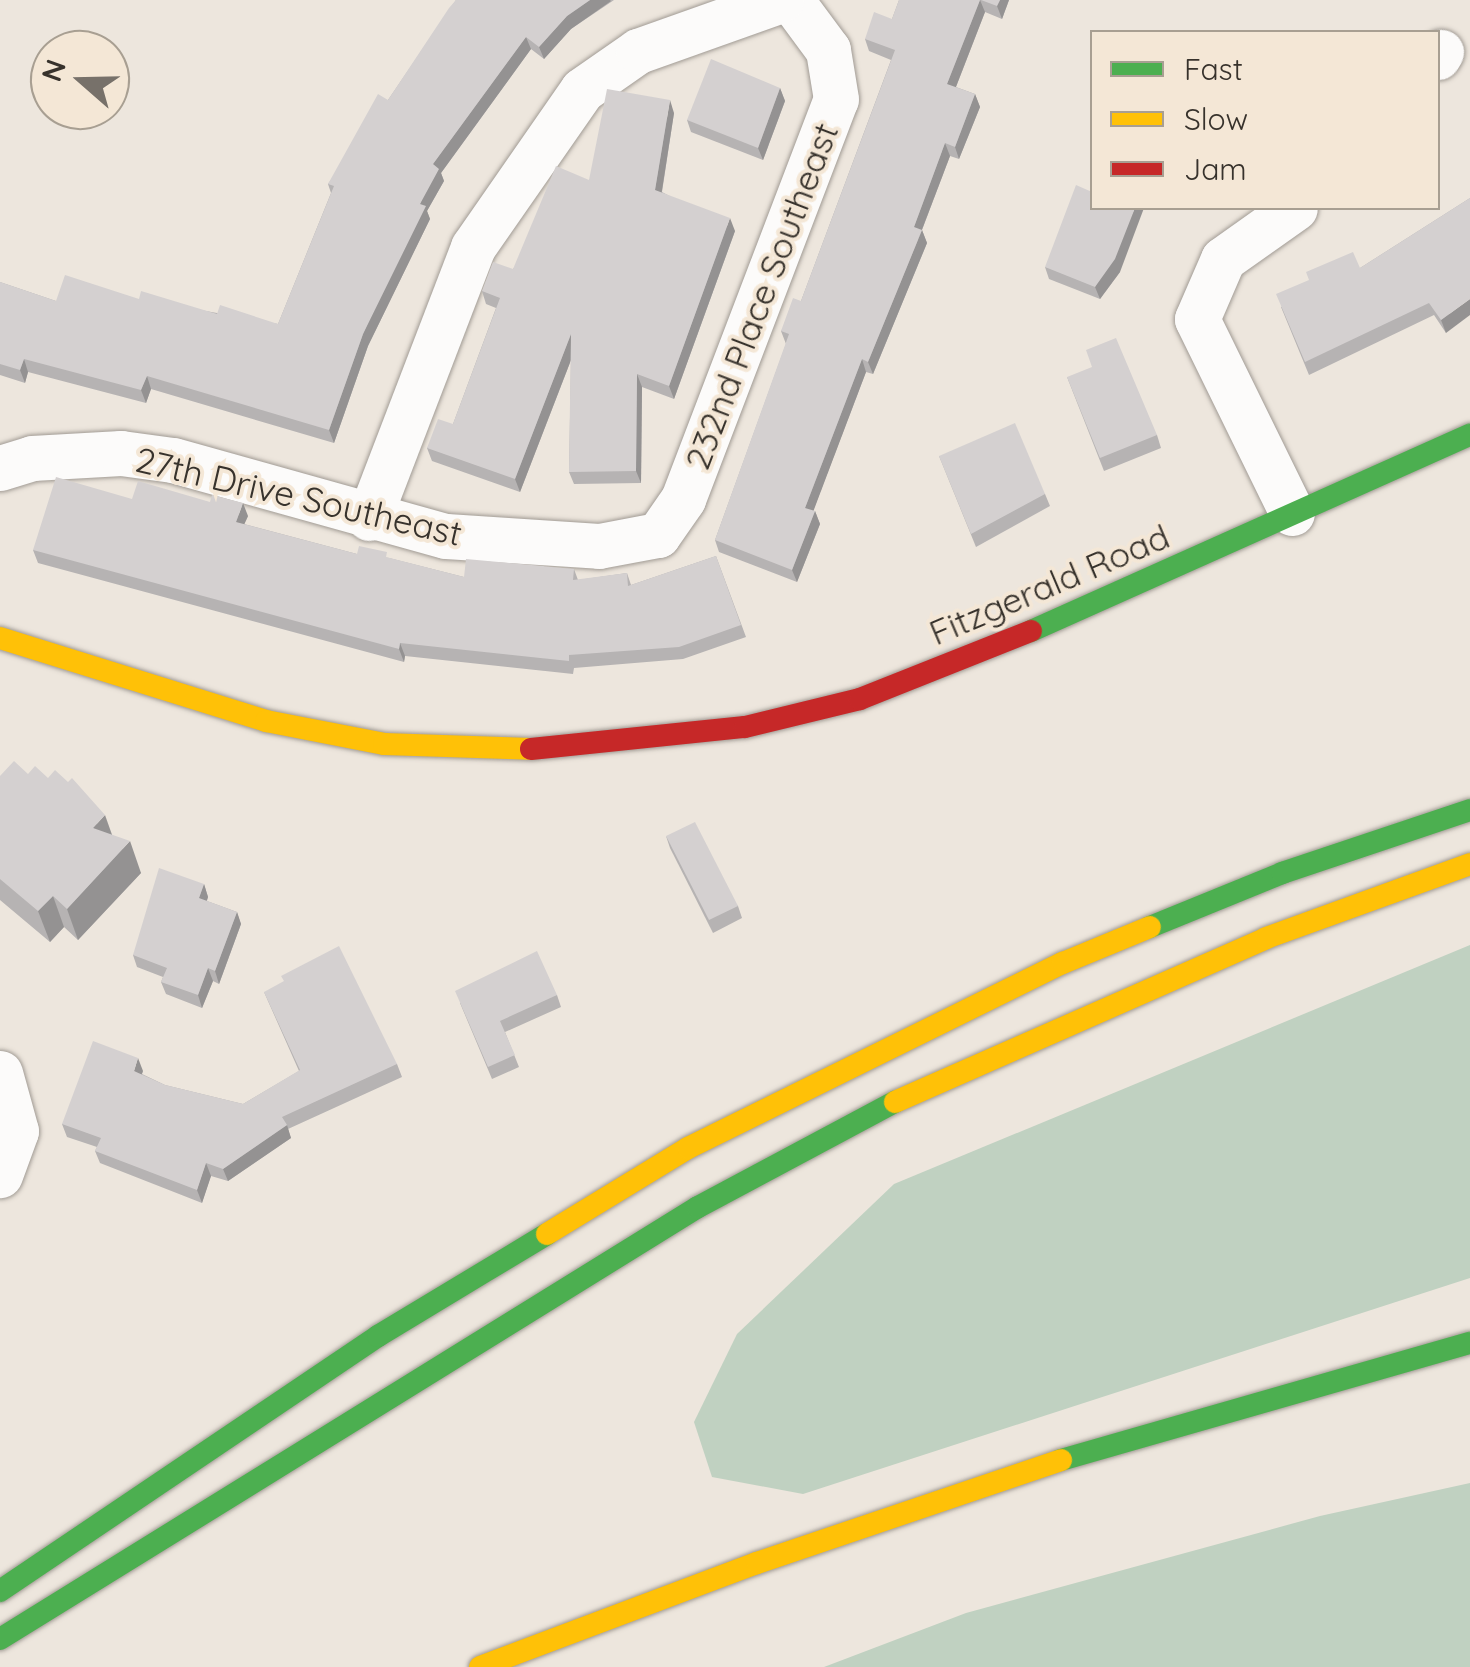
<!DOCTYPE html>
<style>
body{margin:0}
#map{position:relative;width:1470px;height:1667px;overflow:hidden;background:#ede6dd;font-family:Quicksand,sans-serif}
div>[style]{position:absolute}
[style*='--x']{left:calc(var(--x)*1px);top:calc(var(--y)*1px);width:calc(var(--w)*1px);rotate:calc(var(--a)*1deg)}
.green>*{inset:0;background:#c0d1c1}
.roads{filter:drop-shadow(0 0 2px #a19b94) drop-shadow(0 0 2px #a19b94)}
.street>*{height:45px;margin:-22.5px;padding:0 22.5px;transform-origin:22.5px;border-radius:22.5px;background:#fcfbfa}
.fast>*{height:22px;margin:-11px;padding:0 11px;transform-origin:11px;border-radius:11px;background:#4caf50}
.slow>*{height:22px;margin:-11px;padding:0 11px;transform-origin:11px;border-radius:11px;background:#ffc107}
.jam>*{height:22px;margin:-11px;padding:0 11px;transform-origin:11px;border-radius:11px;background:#c62828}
.wall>*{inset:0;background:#b6b3b3}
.shaded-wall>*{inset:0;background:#949292}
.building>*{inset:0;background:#d4d0d0}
span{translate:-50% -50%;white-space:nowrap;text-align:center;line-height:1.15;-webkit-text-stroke:8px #f4e7d6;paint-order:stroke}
.street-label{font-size:35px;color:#37322c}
.legend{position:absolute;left:1090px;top:30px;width:350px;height:180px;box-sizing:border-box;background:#f4e7d6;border:2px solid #a89f92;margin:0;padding:12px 18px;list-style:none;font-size:30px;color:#37322c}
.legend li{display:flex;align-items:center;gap:20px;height:50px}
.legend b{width:50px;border:2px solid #a89f92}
.north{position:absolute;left:30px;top:30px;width:100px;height:100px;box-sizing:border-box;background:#f4e7d6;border:2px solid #a89f92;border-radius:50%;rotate:290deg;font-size:28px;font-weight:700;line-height:40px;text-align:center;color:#37322c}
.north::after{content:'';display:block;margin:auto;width:35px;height:45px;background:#77716a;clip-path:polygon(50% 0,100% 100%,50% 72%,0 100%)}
</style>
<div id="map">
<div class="green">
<i style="clip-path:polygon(1470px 945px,1470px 1278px,803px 1494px,712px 1477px,694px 1422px,737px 1334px,894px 1184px)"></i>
<i style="clip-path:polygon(1470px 1483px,1470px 1667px,824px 1667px,966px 1613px,1320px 1516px)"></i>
</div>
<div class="roads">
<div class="street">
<i style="--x:1438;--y:57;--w:6;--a:-59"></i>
<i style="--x:0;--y:468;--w:34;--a:-17"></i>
<i style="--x:32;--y:458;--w:89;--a:-3.2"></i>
<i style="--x:121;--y:453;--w:52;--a:7.7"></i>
<i style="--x:173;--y:460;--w:283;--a:15.6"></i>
<i style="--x:446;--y:536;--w:153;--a:3.7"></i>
<i style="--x:599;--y:546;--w:60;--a:-10.6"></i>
<i style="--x:658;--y:535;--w:44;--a:-55.2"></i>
<i style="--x:683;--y:499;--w:428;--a:-69.1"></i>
<i style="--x:836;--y:99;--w:50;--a:-99.3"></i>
<i style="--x:828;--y:50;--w:62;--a:-126.5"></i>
<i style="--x:1292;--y:513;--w:216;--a:-116.1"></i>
<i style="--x:1197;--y:319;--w:65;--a:-66.6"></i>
<i style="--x:1223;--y:259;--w:88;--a:-35.3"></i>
<i style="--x:369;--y:518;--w:290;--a:-69"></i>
<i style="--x:473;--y:247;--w:191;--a:-55.2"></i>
<i style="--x:582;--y:90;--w:68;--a:-34.9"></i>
<i style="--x:638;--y:51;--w:152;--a:-19.6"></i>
<i style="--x:0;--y:1073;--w:60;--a:74.6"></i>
<i style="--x:16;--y:1131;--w:47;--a:110"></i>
</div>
<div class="fast">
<i style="--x:1031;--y:631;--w:481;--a:-24.1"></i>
<i style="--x:1150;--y:927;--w:143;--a:-22.2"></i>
<i style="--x:1282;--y:873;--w:198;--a:-18.5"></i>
<i style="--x:1061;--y:1460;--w:425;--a:-16"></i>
<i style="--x:0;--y:1591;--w:456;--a:-34"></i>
<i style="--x:378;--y:1336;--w:197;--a:-31.1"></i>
<i style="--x:0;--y:1639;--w:821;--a:-31.75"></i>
<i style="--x:698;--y:1207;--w:223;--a:-28.1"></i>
</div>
<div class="slow">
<i style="--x:0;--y:638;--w:279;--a:17.3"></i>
<i style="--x:266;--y:721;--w:120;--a:11"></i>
<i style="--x:384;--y:744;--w:147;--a:1.9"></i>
<i style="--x:895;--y:1102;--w:406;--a:-23.8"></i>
<i style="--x:1266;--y:938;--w:217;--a:-19.9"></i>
<i style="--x:547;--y:1234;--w:165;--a:-31.4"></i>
<i style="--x:688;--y:1148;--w:418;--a:-26.3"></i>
<i style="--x:1063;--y:963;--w:94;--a:-22.5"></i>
<i style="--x:480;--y:1667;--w:296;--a:-20.6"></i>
<i style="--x:757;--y:1563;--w:321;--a:-18.7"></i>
</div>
<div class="jam">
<i style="--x:531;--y:749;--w:215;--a:-5.9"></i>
<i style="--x:745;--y:727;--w:118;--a:-13.7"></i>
<i style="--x:860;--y:699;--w:184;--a:-21.7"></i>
</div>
</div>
<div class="wall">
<i style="clip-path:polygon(456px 0,614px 0,571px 29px,544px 59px,531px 49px,441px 173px,444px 181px,427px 211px,430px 219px,368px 346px,334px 443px,151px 389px,146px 403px,28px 372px,25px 383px,0 375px,0 282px,56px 301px,139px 299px,278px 324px,331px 193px,328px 184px,388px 100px)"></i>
<i style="clip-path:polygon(899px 0,1009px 0,1002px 19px,985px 12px,956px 87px,975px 94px,980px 107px,959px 159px,950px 156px,922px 230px,927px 243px,873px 374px,866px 372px,813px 511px,815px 511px,820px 524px,797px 582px,719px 552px,715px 540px,786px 344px,781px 331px,801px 301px,891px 60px,869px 51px,865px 39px,892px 19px)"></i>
<i style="clip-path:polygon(780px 88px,785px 101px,763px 160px,691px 132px,687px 120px)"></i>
<i style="clip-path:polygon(674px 113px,662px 192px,735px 231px,674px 399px,642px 387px,641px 483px,574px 484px,569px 472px,571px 360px,520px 492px,432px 461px,427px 448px,453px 424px,496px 308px,486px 304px,482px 291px,513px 269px,589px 180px)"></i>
<i style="clip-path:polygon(1470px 198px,1446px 333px,1434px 315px,1309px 375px,1281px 307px,1360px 268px)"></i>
<i style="clip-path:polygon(1045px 267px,1120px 272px,1100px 299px,1049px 279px)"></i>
<i style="clip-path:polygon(1067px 377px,1157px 435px,1161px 448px,1104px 471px)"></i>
<i style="clip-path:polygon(939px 456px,1045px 494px,1050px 506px,976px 547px)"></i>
<i style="clip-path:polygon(132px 499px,248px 516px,244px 524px,357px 554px,389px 558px,464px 577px,574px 569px,578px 580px,627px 573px,631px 585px,716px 556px,746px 637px,683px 659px,574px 668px,573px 674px,405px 656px,404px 662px,38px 563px,33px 550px)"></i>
<i style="clip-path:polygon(28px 774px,112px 835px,141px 873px,78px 940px,64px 927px,50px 942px,0 900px,0 776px)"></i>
<i style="clip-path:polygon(666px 836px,738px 906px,742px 918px,713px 933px,670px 848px)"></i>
<i style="clip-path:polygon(204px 884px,208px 897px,207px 901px,237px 912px,241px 924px,219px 984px,213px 981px,202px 1008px,166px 994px,161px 982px,163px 977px,137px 967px,133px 955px)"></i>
<i style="clip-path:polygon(264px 992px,397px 1064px,402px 1077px,288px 1129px,291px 1138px,228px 1181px,211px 1176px,202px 1203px,100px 1163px,95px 1151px,97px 1147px,67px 1137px,62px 1124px,143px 1071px,142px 1074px,165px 1085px,243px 1104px,299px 1071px)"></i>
<i style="clip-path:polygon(557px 995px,561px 1007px,505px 1032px,519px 1067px,492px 1079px,460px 1003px)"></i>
</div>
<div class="shaded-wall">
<i style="clip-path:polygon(590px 0,610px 0,611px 1px,571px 29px,544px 59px,539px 47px,567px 16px)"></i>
<i style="clip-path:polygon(980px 0,985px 12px,952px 97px,947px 84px)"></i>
<i style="clip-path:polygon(1000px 0,1009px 0,1002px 19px,997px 6px)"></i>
<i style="clip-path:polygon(526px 37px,531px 49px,441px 173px,444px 181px,427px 211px,430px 219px,368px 346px,334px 443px,329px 430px,363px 334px,420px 204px,433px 164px)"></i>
<i style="clip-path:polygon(780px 88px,785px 101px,763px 160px,758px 148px)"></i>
<i style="clip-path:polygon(975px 94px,980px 107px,959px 159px,955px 147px)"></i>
<i style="clip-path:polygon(670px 100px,674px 113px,660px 203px,655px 190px)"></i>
<i style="clip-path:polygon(945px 143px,950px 156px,918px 240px,914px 227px)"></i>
<i style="clip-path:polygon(1135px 208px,1144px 208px,1120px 272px,1100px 299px,1095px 287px)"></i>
<i style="clip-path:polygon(730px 218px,735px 231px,674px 399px,669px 386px)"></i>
<i style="clip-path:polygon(922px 230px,927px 243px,873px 374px,868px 362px)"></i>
<i style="clip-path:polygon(1470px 299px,1470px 315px,1446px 333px,1441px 320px)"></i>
<i style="clip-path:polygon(571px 334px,576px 347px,520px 492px,515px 479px)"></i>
<i style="clip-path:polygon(24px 359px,28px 372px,25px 383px,20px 370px)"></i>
<i style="clip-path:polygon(862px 359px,866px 372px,810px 520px,805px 508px)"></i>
<i style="clip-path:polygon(637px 374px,642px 387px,641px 483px,636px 471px)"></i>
<i style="clip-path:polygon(147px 376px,151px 389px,146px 403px,141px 390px)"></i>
<i style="clip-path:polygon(243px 503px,248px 516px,240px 534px,236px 522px)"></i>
<i style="clip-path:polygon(815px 511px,820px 524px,797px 582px,792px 570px)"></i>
<i style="clip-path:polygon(400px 643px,405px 656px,404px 662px,399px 649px)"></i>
<i style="clip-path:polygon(105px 815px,116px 846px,93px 828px)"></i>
<i style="clip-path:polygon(130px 841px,141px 873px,78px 940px,67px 909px)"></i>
<i style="clip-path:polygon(204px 884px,208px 897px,203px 910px,199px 898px)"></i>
<i style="clip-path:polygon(53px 896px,64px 927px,50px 942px,38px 911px)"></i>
<i style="clip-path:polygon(237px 912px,241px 924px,219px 984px,215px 971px)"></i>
<i style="clip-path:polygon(208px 968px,213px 981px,202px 1008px,198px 995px)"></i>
<i style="clip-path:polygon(138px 1058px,143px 1071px,138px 1083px,134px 1071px)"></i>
<i style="clip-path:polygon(287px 1125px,291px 1138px,228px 1181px,223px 1169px)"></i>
<i style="clip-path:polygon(206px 1163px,211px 1176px,202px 1203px,197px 1190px)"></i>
</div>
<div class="building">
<i style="clip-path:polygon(456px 0,590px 0,567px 16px,539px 47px,526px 37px,433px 164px,439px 169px,420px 204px,426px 206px,363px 334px,329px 430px,147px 376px,141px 390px,24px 359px,20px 370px,0 364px,0 282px,56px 301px,65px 275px,139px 299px,141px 291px,217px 314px,220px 305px,278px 324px,334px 186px,328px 184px,378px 94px,388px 100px,449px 8px)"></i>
<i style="clip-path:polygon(899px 0,980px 0,947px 84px,975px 94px,955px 147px,945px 143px,914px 227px,922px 230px,868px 362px,862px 359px,805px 508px,815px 511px,792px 570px,715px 540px,789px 334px,781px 331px,793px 298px,801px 301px,895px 50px,865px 39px,874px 12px,892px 19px)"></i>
<i style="clip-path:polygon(981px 0,1000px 0,997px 6px)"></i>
<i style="clip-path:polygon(711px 59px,780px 88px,758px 148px,687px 120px)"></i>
<i style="clip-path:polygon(607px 89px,670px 100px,655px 190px,730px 218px,669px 386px,637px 374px,636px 471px,569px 472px,571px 334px,515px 479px,427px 448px,438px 419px,453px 424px,500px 298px,482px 291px,493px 262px,513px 269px,556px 166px,589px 180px)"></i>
<i style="clip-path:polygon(1076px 185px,1092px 192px,1092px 208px,1135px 208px,1115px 259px,1095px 287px,1045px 267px)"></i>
<i style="clip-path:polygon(1470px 198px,1470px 299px,1441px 320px,1429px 303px,1305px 362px,1276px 294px,1309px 280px,1306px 272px,1353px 252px,1360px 268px)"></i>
<i style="clip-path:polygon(1116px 338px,1157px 435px,1100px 458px,1067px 377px,1092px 367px,1086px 350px)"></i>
<i style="clip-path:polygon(1015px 423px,1045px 494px,971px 534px,939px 456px)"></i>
<i style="clip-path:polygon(56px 477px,132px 499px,138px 481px,210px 502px,212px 495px,243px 503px,236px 522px,357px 554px,359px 546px,387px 552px,386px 557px,464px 577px,466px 559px,574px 569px,573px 580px,627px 573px,628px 586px,716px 556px,741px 625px,679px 647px,569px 655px,569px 661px,400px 643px,399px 649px,33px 550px)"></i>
<i style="clip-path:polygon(14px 761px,28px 774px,35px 766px,48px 778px,55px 770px,68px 782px,72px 778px,105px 815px,93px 828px,130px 841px,67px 909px,53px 896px,38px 911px,0 879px,0 776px)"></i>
<i style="clip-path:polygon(695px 822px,738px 906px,709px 920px,666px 836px)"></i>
<i style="clip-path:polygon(159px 868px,204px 884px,199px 898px,237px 912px,215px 971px,208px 968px,198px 995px,161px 982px,167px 968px,133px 955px)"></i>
<i style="clip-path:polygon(339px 946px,397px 1064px,282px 1117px,287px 1125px,223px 1169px,206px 1163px,197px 1190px,95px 1151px,101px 1138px,62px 1124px,93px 1041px,138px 1058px,134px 1071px,165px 1085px,243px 1104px,300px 1070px,264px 992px,284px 981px,281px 976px)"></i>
<i style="clip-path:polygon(537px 951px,557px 995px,500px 1021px,515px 1055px,488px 1067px,455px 991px)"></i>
</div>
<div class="street-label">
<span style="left:761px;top:296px;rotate:-69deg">232nd Place Southeast</span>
<span style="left:299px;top:496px;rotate:13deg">27th Drive Southeast</span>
<span style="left:1049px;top:584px;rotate:-23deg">Fitzgerald Road</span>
</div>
<ul class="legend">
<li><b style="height:12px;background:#4caf50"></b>Fast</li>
<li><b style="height:12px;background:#ffc107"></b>Slow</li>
<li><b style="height:12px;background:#c62828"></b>Jam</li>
</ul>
<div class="north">N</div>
</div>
